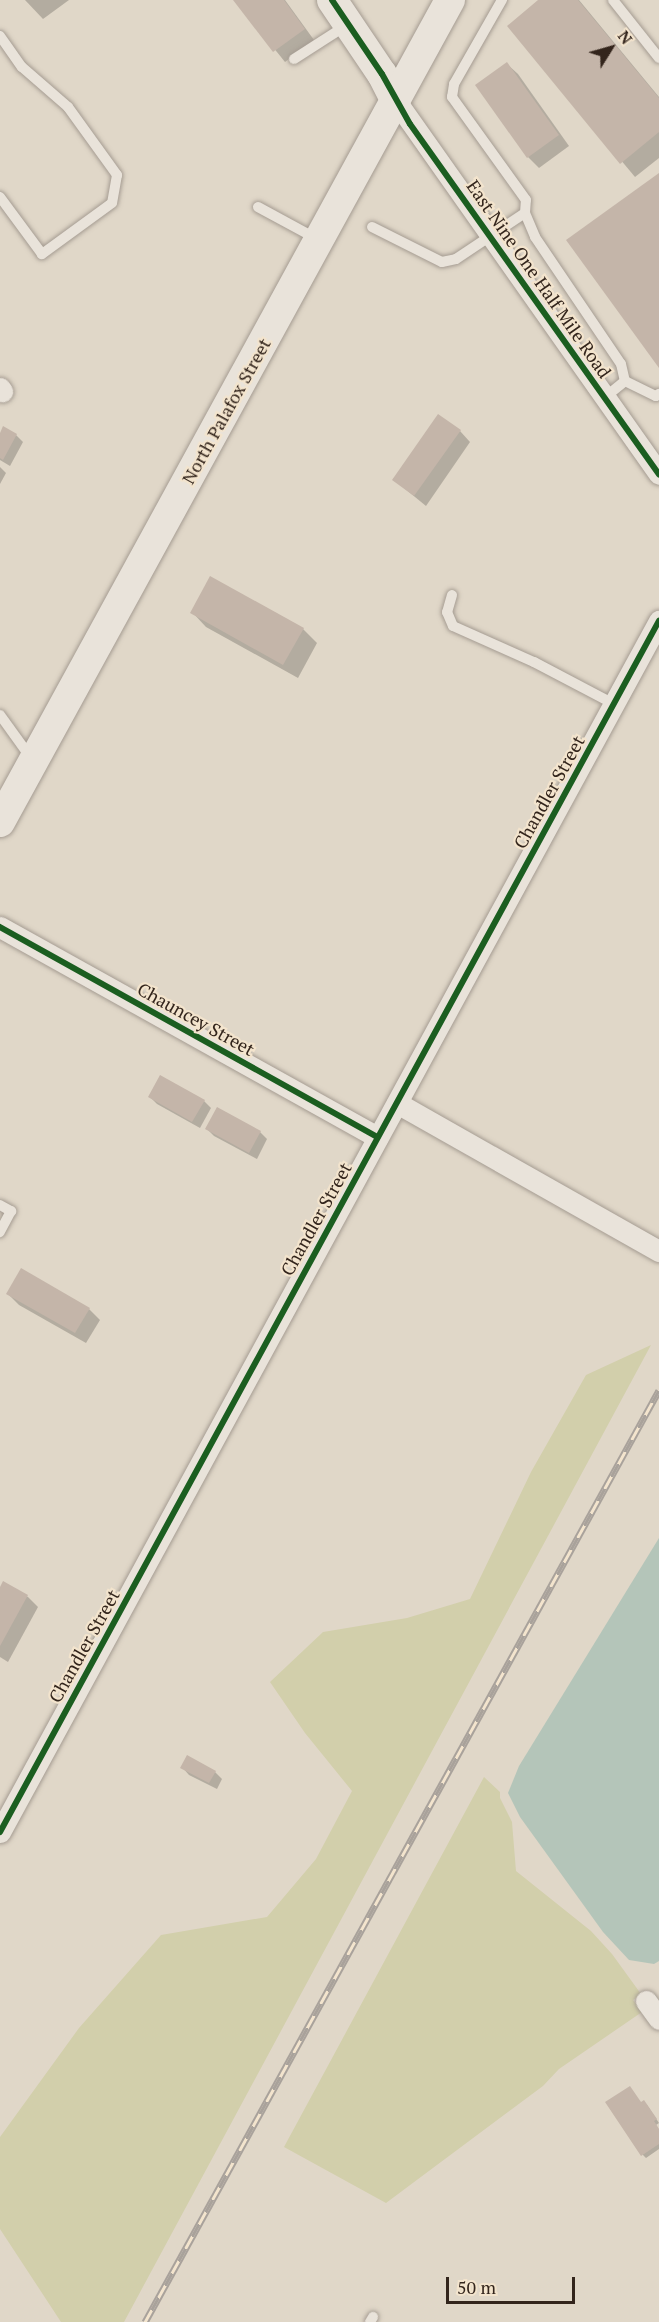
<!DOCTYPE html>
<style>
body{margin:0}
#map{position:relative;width:659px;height:2322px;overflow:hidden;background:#e0d7c8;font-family:"PT Serif",serif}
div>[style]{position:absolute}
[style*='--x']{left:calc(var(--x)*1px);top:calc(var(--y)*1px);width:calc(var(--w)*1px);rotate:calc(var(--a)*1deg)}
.green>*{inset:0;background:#d2cfab}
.water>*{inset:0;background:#b4c5b9}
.shadow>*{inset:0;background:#0003}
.building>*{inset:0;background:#c4b5a9}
.roads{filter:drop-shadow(0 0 2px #a59c92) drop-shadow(0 0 2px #a59c92)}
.lane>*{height:10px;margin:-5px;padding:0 5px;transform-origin:5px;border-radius:5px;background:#e9e3da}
.street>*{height:21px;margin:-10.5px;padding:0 10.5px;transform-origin:10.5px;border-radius:10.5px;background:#e9e3da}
.secondary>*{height:30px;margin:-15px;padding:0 15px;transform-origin:15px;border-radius:15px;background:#e9e3da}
.rail>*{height:7px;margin-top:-3.5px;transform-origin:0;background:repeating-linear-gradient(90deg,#f3e4cd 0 14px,#a9a29b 0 28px);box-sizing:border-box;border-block:2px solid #a9a29b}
.cycleway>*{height:6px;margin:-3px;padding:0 3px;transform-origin:3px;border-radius:3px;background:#1b5e20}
span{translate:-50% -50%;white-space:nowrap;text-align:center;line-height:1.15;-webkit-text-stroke:4.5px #f3e4cd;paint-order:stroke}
.street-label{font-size:18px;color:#33251c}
.north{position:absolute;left:581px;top:18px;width:60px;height:60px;-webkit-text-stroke:4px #f3e4cd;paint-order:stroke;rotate:53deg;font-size:16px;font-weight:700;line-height:24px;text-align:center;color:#33251c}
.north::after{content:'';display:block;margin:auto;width:21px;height:27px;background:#33251c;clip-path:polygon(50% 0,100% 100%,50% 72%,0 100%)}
.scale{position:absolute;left:446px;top:2277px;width:129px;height:27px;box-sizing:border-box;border:3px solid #33251c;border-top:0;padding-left:8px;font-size:18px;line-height:21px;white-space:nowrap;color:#33251c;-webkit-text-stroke:4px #f3e4cd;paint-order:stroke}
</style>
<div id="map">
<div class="green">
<i style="clip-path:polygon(651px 1345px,124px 2322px,61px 2322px,0 2229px,0 2137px,79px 2028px,161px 1935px,267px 1917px,316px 1859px,352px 1791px,305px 1733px,270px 1682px,323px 1632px,407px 1618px,470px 1599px,531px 1472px,586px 1375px)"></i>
<i style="clip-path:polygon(484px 1777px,500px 1792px,500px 1798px,512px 1822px,516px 1871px,591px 1931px,612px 1954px,641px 1994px,633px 2000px,642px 2012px,559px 2069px,543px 2086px,386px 2203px,284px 2147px)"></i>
</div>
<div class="water">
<i style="clip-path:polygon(659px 1538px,659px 1961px,654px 1964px,629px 1960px,603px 1932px,520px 1817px,508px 1793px,519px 1766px)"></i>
</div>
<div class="shadow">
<i style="clip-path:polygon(25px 0,69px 0,43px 19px)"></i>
<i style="clip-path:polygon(235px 0,285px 0,314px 40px,285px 62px)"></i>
<i style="clip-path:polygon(540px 0,579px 0,659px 97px,659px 158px,635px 177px,509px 26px)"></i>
<i style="clip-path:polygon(507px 64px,518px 74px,569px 146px,539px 168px,528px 157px)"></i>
<i style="clip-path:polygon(460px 431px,470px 442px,426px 506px,393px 479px)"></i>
<i style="clip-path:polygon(16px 435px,23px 442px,10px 466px,0 460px,0 436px)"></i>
<i style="clip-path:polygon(0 467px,6px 473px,0 484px)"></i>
<i style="clip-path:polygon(192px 612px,303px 629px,317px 643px,298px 678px,206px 627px)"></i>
<i style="clip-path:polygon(150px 1097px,204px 1101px,211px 1108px,200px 1128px,157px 1104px)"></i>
<i style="clip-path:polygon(207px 1129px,260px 1132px,267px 1139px,257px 1159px,214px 1136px)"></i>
<i style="clip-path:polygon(8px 1294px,89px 1309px,100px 1320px,86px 1343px,19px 1305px)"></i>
<i style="clip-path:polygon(4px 1583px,28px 1597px,38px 1607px,8px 1662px,0 1657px,0 1590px)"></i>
<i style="clip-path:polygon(182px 1767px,215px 1772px,222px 1779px,217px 1789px,189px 1775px)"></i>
<i style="clip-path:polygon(641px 2103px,647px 2105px,659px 2123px,656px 2125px,659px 2130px,659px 2149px,646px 2158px,643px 2155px)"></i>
</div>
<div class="building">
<i style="clip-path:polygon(233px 0,284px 0,305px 29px,273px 52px)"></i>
<i style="clip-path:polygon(538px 0,578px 0,659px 98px,659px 132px,620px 164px,507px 26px)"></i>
<i style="clip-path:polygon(507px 62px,559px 135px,527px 158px,475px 85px)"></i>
<i style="clip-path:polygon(659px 173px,659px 368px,566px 240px)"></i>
<i style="clip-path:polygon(438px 414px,461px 430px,414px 496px,392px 480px)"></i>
<i style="clip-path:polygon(3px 426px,17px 434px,3px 460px,0 458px,0 433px)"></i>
<i style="clip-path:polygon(210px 576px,304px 628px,283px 665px,190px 613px)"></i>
<i style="clip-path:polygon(160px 1075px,205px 1100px,192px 1122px,148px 1097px)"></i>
<i style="clip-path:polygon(217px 1107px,261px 1131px,249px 1153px,205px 1129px)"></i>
<i style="clip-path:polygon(21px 1268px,90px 1308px,75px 1333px,6px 1294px)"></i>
<i style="clip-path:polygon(3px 1581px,28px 1595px,0 1646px,0 1587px)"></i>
<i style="clip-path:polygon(187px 1755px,216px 1771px,209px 1783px,180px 1768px)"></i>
<i style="clip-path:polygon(630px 2086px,641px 2102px,644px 2100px,657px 2119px,654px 2121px,659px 2129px,659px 2144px,641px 2156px,605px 2102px)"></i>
</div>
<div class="roads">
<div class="lane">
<i style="--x:613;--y:0;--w:74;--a:51.6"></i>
<i style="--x:0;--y:36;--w:38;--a:55"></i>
<i style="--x:22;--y:67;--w:61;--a:41"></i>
<i style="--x:68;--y:107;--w:84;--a:54.2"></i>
<i style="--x:117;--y:175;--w:28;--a:100"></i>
<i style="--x:112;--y:203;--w:87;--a:143.9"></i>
<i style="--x:42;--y:254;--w:71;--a:-126.4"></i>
<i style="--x:294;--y:59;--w:63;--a:-32.7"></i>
<i style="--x:258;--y:207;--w:67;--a:28.5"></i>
<i style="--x:525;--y:213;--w:26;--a:67"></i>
<i style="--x:535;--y:237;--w:153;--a:55.9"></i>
<i style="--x:621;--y:364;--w:17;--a:77"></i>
<i style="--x:625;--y:381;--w:26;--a:141"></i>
<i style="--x:372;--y:227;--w:78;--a:26.6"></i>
<i style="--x:442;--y:262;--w:14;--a:-12"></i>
<i style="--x:456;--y:259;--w:83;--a:-33.7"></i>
<i style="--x:525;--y:213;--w:13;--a:-86"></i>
<i style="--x:526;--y:200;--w:127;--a:-125.7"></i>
<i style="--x:452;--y:97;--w:13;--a:-81"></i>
<i style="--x:454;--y:84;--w:97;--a:-60.3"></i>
<i style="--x:625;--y:381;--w:34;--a:26"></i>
<i style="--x:656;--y:396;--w:4;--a:-34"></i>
<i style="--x:452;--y:595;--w:18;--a:106"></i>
<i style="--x:447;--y:612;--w:15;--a:67"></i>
<i style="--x:453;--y:626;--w:89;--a:24"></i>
<i style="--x:534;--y:662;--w:90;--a:27.7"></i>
<i style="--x:0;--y:715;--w:53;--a:54.2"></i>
<i style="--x:0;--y:1205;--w:13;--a:29"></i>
<i style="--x:11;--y:1211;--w:24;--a:118"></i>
<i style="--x:370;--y:2322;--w:6;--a:-59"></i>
</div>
<div class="street">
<i style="--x:396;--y:101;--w:456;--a:54.8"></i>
<i style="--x:0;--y:388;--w:4;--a:56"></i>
<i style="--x:0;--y:927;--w:432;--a:29.1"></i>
<i style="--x:397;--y:1103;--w:301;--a:29.5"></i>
<i style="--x:0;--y:1832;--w:1379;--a:-61.45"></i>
<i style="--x:646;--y:2001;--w:22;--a:54"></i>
</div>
<div class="secondary">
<i style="--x:332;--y:0;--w:89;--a:56"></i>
<i style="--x:382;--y:74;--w:30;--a:63"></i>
<i style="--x:0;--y:822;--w:937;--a:-61.3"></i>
</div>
</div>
<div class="rail">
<i style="--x:145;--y:2322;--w:1064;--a:-61.12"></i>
</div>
<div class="cycleway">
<i style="--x:332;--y:0;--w:89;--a:56"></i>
<i style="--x:382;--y:74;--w:57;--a:60.8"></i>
<i style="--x:410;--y:124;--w:430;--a:54.6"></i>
<i style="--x:0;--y:927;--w:432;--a:29.1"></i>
<i style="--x:0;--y:1832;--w:1379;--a:-61.45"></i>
</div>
<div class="street-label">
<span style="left:539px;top:279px;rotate:55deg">East Nine One Half Mile Road</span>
<span style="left:226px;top:411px;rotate:-61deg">North Palafox Street</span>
<span style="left:549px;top:792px;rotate:-61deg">Chandler Street</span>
<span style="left:196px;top:1019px;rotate:29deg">Chauncey Street</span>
<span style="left:316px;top:1219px;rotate:-61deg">Chandler Street</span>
<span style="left:84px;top:1646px;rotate:-61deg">Chandler Street</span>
</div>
<div class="north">N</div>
<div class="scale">50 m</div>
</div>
